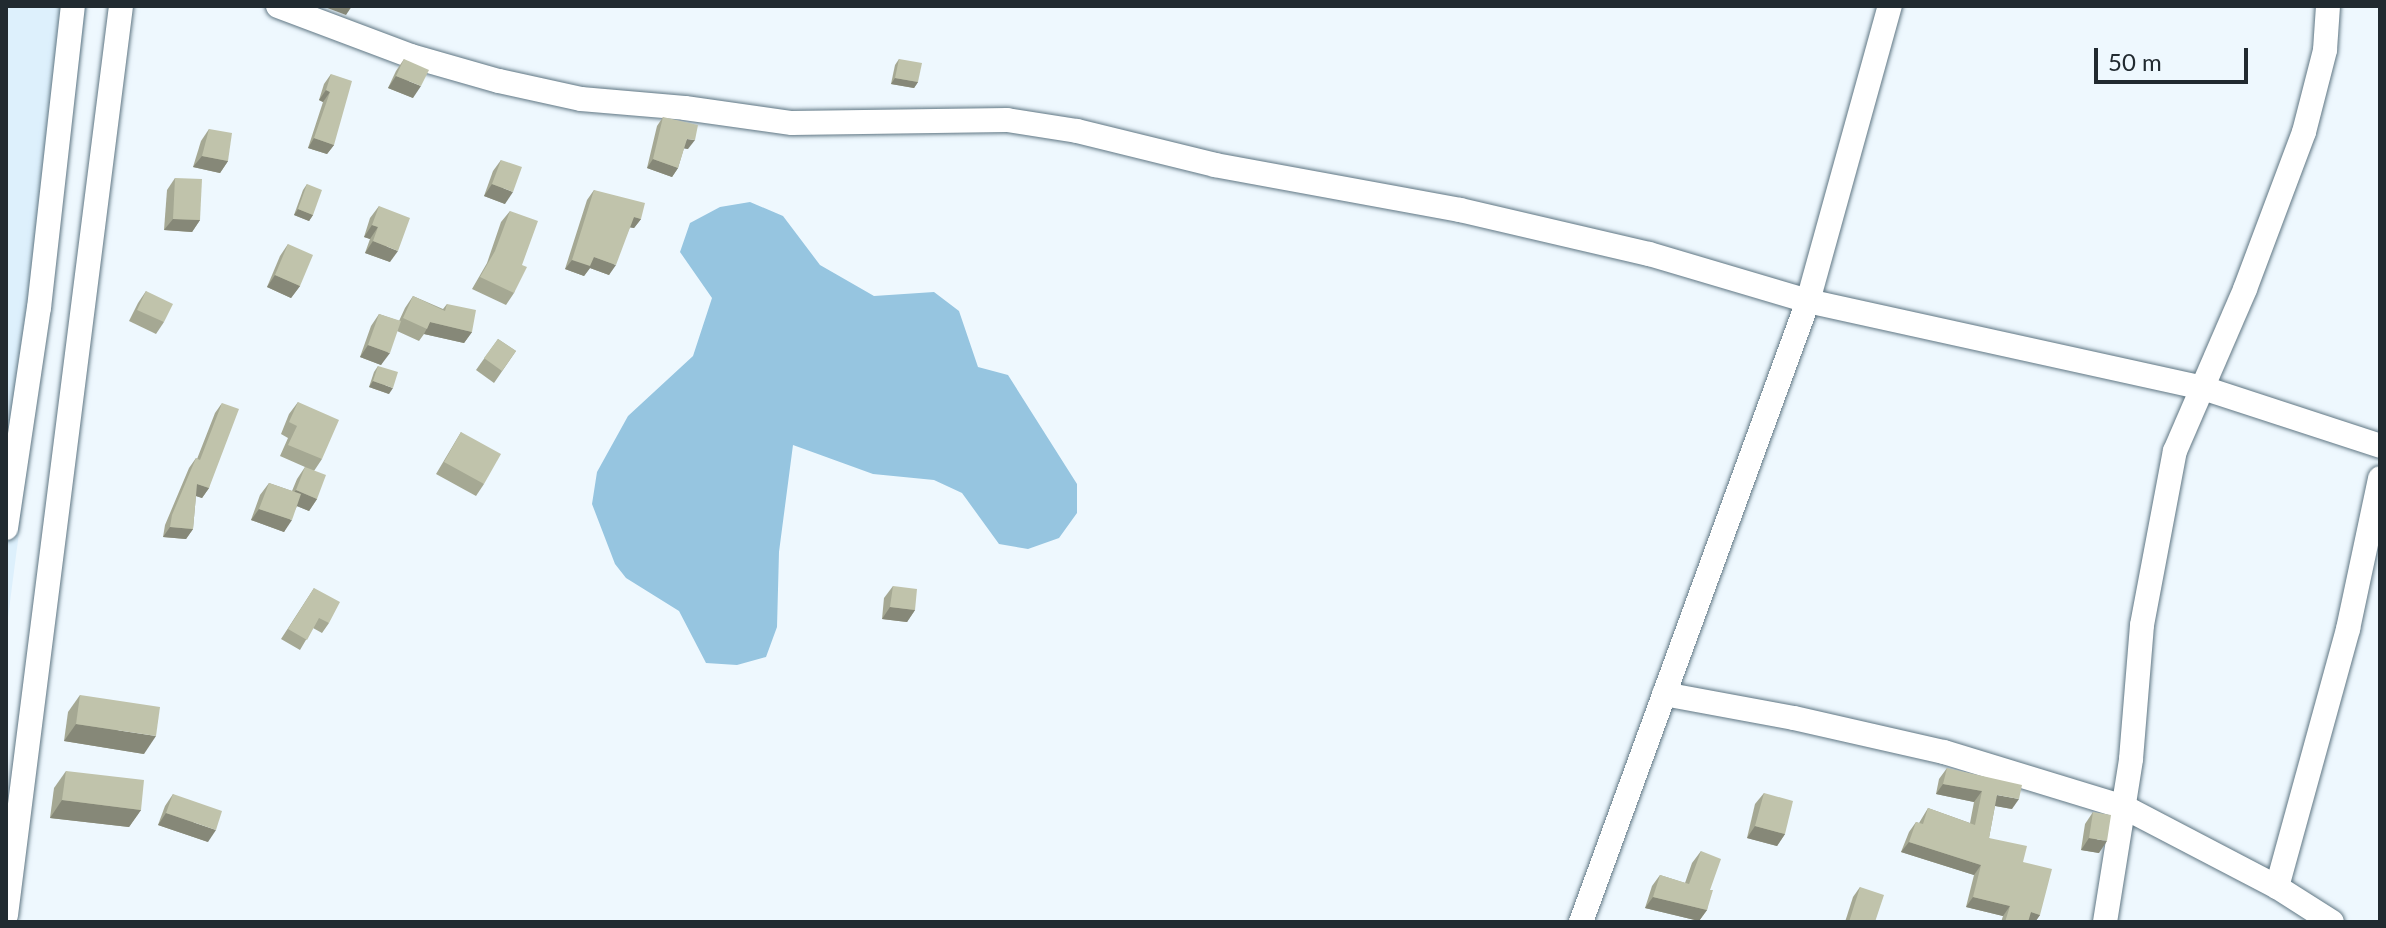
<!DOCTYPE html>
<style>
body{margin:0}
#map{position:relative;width:2386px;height:928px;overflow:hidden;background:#eef8fe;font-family:Lato,sans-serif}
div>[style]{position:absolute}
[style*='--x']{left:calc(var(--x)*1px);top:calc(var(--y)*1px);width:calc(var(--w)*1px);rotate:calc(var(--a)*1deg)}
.built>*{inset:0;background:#ddf0fc}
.forest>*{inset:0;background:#96c5e0}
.roads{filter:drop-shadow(0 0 2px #5f7683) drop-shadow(0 0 2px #5f7683)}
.minor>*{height:24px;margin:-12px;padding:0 12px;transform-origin:12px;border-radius:12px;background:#fff}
.wall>*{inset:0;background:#a5a893}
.shaded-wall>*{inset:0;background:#868878}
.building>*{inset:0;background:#c0c3ab}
span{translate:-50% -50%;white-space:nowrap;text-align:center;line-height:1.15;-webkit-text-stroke:7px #eef8fe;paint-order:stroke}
.frame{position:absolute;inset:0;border:8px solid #212a30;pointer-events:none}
.scale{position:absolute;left:2094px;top:48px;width:154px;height:36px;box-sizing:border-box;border:4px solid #212a30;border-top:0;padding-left:10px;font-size:24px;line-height:28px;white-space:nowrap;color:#212a30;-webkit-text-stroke:6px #eef8fe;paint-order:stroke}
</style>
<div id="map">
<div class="built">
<i style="clip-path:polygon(6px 6px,87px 6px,6px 633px)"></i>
</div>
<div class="forest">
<i style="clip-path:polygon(750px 202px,783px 216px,820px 265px,874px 296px,934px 292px,959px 311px,978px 367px,1008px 375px,1077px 484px,1077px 513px,1059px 538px,1028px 549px,999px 544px,962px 493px,934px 480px,873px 474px,793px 445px,779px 552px,777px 627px,766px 657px,737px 665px,706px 663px,679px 611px,626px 578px,615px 564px,592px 504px,597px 472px,628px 416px,693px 356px,712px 298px,680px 252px,690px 223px,720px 207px)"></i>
</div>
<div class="roads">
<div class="minor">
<i style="--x:278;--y:6;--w:142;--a:20.6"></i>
<i style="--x:411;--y:56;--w:91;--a:15.9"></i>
<i style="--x:499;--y:81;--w:84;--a:12.4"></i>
<i style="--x:581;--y:99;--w:104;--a:4.9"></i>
<i style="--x:685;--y:108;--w:108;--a:8"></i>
<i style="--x:792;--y:123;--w:215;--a:-0.8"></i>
<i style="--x:1007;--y:120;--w:71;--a:8.9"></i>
<i style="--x:1077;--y:131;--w:142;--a:13.8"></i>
<i style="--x:1215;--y:165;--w:249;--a:10.4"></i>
<i style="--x:1460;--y:210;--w:194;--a:13.1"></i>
<i style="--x:1649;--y:254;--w:166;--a:16.5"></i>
<i style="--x:1808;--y:301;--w:401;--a:12.4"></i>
<i style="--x:2200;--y:387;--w:189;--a:18.1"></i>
<i style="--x:6;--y:528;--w:222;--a:-81.5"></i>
<i style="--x:39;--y:308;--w:304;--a:-83.6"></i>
<i style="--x:1664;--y:694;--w:132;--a:10.5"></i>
<i style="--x:1794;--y:718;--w:154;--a:12.8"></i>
<i style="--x:1944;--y:752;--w:188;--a:17"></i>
<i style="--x:2124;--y:807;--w:173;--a:27.6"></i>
<i style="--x:2277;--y:887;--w:65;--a:32.5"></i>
<i style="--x:2277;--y:887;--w:268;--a:-74.6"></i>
<i style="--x:2348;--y:629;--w:154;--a:-78"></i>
<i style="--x:6;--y:915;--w:916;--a:-82.79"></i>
<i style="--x:1581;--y:922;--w:661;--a:-69.92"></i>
<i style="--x:1808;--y:301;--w:306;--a:-74.5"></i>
<i style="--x:2105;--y:922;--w:165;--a:-80.9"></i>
<i style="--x:2131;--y:759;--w:134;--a:-85.3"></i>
<i style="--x:2142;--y:625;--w:177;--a:-79.3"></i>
<i style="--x:2175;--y:451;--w:176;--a:-66.6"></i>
<i style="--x:2245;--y:289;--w:168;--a:-69.4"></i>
<i style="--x:2304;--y:132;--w:85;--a:-75.6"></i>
<i style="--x:2325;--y:50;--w:44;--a:-86.1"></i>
</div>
</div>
<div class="wall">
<i style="clip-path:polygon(404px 59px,413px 98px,388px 88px,396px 71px)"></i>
<i style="clip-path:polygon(899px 59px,918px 82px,914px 88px,891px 84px,895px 65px)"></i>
<i style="clip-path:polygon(331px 74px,334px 145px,327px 154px,308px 148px,323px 102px,319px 100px,324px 84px)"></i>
<i style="clip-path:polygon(663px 117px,688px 149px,684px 148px,678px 168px,672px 177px,647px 168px,657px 126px)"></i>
<i style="clip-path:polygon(209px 129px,228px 161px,220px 173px,193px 167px,201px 141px)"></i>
<i style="clip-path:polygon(501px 160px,505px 204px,484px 196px,493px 171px)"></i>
<i style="clip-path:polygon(175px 178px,200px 220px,192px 232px,164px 230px,167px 190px)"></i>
<i style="clip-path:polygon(307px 184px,313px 215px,309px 221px,294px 215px,303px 190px)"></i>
<i style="clip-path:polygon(594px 190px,641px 219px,634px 228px,630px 227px,609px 275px,590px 268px,584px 276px,565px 269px,587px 200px)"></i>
<i style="clip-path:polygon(379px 206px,390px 262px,365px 253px,370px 239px,364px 237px,370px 218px)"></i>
<i style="clip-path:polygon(510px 211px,522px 265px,514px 293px,506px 305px,472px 289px,487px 263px,501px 222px)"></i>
<i style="clip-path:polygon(288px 244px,300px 286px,291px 298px,267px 287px,280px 256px)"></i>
<i style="clip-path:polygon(146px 291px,164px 322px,156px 334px,129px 321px,138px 303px)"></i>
<i style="clip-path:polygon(413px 296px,443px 309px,447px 304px,472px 332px,464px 343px,424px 334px,419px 341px,397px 331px,381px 365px,360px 357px,371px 326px,379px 314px,399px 321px,405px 308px)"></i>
<i style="clip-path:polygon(498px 339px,516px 351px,494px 383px,476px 370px)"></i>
<i style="clip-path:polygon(378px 366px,389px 394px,369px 387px,374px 372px)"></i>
<i style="clip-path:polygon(298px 402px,322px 459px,314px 471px,317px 499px,309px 511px,297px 506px,284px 532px,251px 520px,260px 495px,269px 483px,292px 491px,297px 479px,305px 467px,280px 456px,288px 438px,281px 434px,289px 414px)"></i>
<i style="clip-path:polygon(222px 403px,209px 488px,202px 498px,196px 496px,193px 529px,186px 539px,163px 537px,165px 525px,189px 468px,196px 458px,197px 459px,215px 413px)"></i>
<i style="clip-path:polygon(461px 432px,484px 484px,476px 496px,436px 474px)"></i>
<i style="clip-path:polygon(893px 586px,915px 610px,907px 622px,882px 619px,884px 598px)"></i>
<i style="clip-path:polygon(314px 588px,329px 623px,322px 633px,313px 628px,300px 650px,281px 639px)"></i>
<i style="clip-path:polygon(80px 695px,144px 754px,64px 741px,68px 712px)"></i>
<i style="clip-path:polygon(1947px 768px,2012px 809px,1995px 806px,1989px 838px,2023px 862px,2040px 915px,2035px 922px,2001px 922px,2003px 916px,1966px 907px,1974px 875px,1901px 852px,1909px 832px,1916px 822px,1919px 823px,1928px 808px,1970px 823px,1974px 802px,1936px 794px,1939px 779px)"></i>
<i style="clip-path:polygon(66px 771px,141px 810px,129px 827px,50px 818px,54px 788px)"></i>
<i style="clip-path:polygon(1764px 793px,1785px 834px,1777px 846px,1747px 838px,1755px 804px)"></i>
<i style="clip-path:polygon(173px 794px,208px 842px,158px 825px,165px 806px)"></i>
<i style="clip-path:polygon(2093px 812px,2099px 853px,2081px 850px,2085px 824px)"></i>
<i style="clip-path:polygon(1701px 851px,1710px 890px,1707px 910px,1699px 921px,1645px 908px,1652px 886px,1660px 875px,1685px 883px,1692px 863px)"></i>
<i style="clip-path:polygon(1860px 887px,1875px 922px,1845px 922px,1853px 897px)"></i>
</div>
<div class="shaded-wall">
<i style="clip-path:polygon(322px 6px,352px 6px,346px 15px)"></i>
<i style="clip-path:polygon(396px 76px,421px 86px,413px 98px,388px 88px)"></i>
<i style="clip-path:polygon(895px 78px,918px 82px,914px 88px,891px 84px)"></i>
<i style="clip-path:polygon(326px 90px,330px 92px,323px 102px,319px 100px)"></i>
<i style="clip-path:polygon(314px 138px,334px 145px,327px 154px,308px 148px)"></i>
<i style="clip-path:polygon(687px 139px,695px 140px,688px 149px,681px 148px)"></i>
<i style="clip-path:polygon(202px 156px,228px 161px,220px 173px,193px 167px)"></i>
<i style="clip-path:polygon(653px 159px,678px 168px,672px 177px,647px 168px)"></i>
<i style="clip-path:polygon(492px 184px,513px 192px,505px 204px,484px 196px)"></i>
<i style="clip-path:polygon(298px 209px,313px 215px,309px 221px,294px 215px)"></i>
<i style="clip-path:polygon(634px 217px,641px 219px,634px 228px,627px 227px)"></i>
<i style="clip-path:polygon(173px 219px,200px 220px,192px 232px,164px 230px)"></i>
<i style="clip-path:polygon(372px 225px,378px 227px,370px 239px,364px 237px)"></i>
<i style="clip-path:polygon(373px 241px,398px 251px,390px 262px,365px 253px)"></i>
<i style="clip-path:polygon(594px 257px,616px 265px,609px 275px,590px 268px,584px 276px,565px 269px,572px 260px)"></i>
<i style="clip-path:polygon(275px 275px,300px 286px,291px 298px,267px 287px)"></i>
<i style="clip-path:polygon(430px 322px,472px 332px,464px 343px,424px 334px)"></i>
<i style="clip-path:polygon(368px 345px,390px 353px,381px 365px,360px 357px)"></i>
<i style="clip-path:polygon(373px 381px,393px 388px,389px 394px,369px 387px)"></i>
<i style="clip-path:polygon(197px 484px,209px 488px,202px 498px,190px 494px)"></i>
<i style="clip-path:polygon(296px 490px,317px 499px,309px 511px,287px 502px)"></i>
<i style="clip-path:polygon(259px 509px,292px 520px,284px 532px,251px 520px)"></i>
<i style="clip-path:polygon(170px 527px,193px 529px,186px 539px,163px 537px)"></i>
<i style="clip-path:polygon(890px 607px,915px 610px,907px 622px,882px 619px)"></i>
<i style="clip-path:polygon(76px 724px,156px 736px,144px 754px,64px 741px)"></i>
<i style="clip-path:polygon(1943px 784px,1982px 791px,1974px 802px,1936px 794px)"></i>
<i style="clip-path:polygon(1997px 795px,2019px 799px,2012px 809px,1990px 805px)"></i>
<i style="clip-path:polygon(62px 800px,141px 810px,129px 827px,50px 818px)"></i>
<i style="clip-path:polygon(166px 813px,216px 830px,208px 842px,158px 825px)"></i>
<i style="clip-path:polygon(1755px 826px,1785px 834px,1777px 846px,1747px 838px)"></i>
<i style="clip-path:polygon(2089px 838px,2107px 841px,2099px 853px,2081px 850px)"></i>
<i style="clip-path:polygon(1909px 842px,1981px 865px,1974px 875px,1901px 852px)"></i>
<i style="clip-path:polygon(1653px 897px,1707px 910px,1699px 921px,1645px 908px)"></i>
<i style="clip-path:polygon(1973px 897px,2010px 906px,2003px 916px,1966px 907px)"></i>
<i style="clip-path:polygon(2031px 912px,2040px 915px,2035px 922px,2024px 922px)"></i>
</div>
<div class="building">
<i style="clip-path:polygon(404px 59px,429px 70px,421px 86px,396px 76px)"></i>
<i style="clip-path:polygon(899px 59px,922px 63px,918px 82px,895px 78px)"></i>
<i style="clip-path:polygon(331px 74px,352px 81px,334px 145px,314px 138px,330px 92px,326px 90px)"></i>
<i style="clip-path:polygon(663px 117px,698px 125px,695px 140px,687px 139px,678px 168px,653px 159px)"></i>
<i style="clip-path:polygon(209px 129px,232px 133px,228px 161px,202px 156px)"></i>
<i style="clip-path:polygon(501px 160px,522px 167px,513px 192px,492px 184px)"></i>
<i style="clip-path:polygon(175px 178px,202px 179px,200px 220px,173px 219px)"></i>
<i style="clip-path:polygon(307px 184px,322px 190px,313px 215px,298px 209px)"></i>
<i style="clip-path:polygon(594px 190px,645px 203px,641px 219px,634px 217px,616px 265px,594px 257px,590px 266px,572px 260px)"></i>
<i style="clip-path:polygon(379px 206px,410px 218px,398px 251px,373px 241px,378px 227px,372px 225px)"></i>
<i style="clip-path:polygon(510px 211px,538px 221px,522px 265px,527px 267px,514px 293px,480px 277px,495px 251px)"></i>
<i style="clip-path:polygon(288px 244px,313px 255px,300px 286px,275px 275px)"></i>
<i style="clip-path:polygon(146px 291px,173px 304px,164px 322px,137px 310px)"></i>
<i style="clip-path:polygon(413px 296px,445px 311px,447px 304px,476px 310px,472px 332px,430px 322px,427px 329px,403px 318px)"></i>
<i style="clip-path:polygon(379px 314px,401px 321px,390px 353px,368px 345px)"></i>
<i style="clip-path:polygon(498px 339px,516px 351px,502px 371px,484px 358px)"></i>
<i style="clip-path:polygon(378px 366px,398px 372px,393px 388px,373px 381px)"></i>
<i style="clip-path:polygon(298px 402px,339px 420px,322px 459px,288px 445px,297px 426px,289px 422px)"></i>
<i style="clip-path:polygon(222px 403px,239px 409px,209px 488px,197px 484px,193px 529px,170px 527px,172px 515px,196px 458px,200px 460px)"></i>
<i style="clip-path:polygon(461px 432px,501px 454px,484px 484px,444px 462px)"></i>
<i style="clip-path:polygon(305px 467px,326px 475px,317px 499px,296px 490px)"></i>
<i style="clip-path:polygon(269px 483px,301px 494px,292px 520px,259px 509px)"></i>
<i style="clip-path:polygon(893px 586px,917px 589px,915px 610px,890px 607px)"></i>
<i style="clip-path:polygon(314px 588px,340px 602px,329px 623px,319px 618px,307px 640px,288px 629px)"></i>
<i style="clip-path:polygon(80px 695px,160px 707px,156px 736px,76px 724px)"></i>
<i style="clip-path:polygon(1947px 768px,2022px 785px,2019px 799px,1997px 795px,1989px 838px,2027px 846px,2023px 862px,2052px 869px,2040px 915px,2031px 912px,2028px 922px,2005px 922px,2010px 906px,1973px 897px,1981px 865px,1909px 842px,1916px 822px,1923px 824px,1928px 808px,1975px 825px,1982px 791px,1943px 784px)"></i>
<i style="clip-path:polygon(66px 771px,144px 780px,141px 810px,62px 800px)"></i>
<i style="clip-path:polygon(1764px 793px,1793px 801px,1785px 834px,1755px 826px)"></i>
<i style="clip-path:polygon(173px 794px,222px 811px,216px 830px,166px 813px)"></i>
<i style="clip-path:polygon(2093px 812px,2111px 815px,2107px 841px,2089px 838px)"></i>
<i style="clip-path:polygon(1701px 851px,1721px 859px,1710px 890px,1713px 890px,1707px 910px,1653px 897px,1660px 875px,1689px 884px)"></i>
<i style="clip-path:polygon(1860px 887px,1884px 895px,1875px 922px,1849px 922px)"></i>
</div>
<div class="frame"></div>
<div class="scale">50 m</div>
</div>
